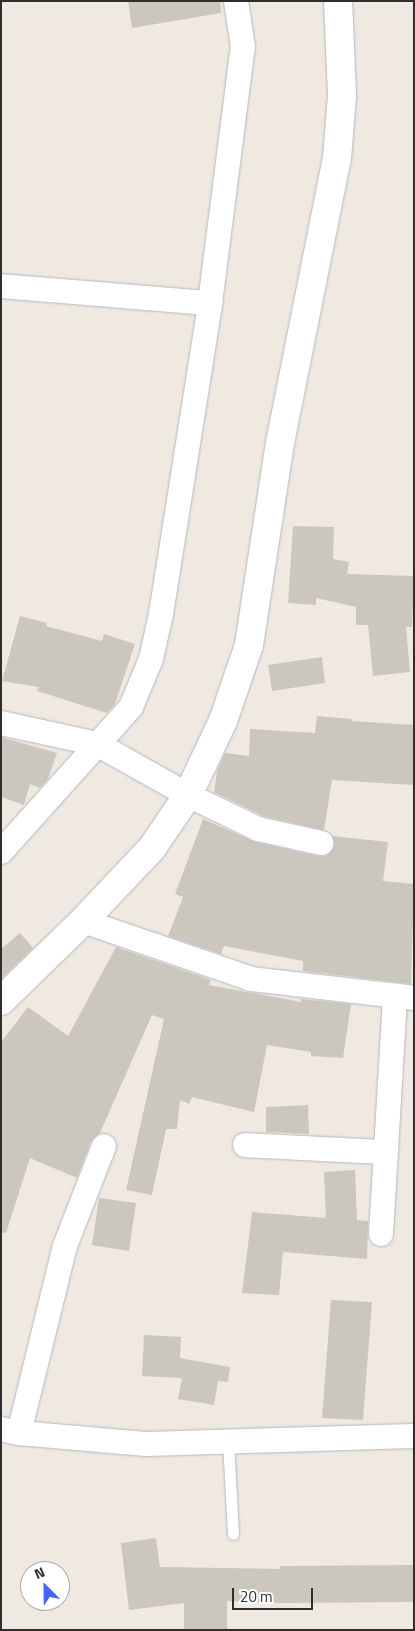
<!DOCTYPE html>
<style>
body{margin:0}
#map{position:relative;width:415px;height:1631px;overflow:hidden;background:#efe9e1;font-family:"Titillium Web",sans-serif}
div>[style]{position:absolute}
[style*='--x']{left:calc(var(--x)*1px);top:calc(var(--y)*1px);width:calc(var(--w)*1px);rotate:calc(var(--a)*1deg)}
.building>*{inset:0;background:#cbc7bf}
.roads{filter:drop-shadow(0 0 1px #b4b7c1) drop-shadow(0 0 1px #b4b7c1)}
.lane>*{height:11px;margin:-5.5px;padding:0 5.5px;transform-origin:5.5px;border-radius:5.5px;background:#fff}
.street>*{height:24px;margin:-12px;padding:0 12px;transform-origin:12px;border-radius:12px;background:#fff}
.secondary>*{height:28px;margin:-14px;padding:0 14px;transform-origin:14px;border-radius:14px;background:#fff}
span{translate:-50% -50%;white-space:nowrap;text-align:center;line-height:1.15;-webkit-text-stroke:4px #fff;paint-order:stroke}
.frame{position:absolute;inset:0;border:2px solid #2e2e2e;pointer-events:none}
.north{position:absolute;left:20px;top:1561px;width:50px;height:50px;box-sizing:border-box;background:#fff;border:1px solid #ababab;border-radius:50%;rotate:337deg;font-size:14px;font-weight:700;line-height:20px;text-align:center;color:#2e2e2e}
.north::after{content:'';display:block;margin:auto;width:18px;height:22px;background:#4264fb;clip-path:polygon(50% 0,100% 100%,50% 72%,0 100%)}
.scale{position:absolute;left:232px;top:1588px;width:81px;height:22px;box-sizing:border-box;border:2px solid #2e2e2e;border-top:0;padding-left:6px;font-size:15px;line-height:18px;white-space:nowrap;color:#2e2e2e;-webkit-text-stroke:4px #fff;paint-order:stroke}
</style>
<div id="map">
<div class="building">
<i style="clip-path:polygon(128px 1px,220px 1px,221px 13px,132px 28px)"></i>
<i style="clip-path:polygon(293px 526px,334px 527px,333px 559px,349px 562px,347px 574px,414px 576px,412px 627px,406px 627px,410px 672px,373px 676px,368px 625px,356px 625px,356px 607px,316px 598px,316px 605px,288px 603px)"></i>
<i style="clip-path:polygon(20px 616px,47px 623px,46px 626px,102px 641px,104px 634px,135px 644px,115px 704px,107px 713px,37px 691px,39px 687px,2px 681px)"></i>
<i style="clip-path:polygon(322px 657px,325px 683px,272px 691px,268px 665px)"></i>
<i style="clip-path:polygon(317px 716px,352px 719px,351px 721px,414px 725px,414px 785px,332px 780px,324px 830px,263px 816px,214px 792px,217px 771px,225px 753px,249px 756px,250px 729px,315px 733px)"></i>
<i style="clip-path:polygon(1px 737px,57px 753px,48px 779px,40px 788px,30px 784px,24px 805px,1px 797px)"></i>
<i style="clip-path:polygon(203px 819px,255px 842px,318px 856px,326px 856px,331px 852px,334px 846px,332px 836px,388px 842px,383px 881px,414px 884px,411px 984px,303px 971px,303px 961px,224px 946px,221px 954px,168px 936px,183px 897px,175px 894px)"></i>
<i style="clip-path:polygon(20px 933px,33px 948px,1px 979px,1px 949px)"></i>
<i style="clip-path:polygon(116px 947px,211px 980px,209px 985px,301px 1002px,301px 999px,351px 1004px,343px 1058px,311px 1056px,311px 1052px,267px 1045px,254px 1112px,192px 1097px,189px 1104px,180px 1100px,177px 1129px,166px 1129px,152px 1195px,126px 1190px,164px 1019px,152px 1015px,100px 1133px,91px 1141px,77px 1178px,30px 1158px,6px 1233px,1px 1232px,1px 1042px,28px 1007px,68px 1036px)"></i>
<i style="clip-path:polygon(308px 1105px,309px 1134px,266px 1132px,266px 1107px)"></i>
<i style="clip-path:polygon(355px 1170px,357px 1220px,368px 1221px,367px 1259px,283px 1252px,279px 1295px,242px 1293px,252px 1212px,326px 1218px,324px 1172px)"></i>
<i style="clip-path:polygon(99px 1198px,136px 1203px,129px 1251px,92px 1245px)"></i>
<i style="clip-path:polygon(331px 1300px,372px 1302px,363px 1420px,322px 1418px)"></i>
<i style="clip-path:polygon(144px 1335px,181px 1337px,180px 1358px,230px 1367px,228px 1382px,218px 1381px,214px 1405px,178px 1399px,182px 1378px,142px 1376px)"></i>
<i style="clip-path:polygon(156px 1538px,160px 1567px,280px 1569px,280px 1566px,414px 1565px,414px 1602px,281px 1603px,227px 1601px,227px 1630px,184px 1630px,184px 1603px,129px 1610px,121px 1543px)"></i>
</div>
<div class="roads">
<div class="lane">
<i style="--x:228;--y:1441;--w:93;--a:86.9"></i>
</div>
<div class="street">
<i style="--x:1;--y:286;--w:210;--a:4.7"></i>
<i style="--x:1;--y:723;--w:98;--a:12.3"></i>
<i style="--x:97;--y:744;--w:104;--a:29.3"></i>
<i style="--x:188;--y:795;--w:78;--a:25.9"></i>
<i style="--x:258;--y:829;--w:65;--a:12.5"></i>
<i style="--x:1;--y:852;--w:195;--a:-48.1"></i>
<i style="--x:131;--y:707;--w:52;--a:-67.4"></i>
<i style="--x:151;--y:659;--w:46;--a:-77.5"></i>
<i style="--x:161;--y:614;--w:315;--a:-81"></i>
<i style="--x:210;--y:303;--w:258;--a:-82.7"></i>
<i style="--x:243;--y:47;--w:47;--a:-98.7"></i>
<i style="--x:83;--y:921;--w:178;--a:19"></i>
<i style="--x:251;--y:979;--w:164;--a:6.6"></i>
<i style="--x:245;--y:1145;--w:140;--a:2.9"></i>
<i style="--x:381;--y:1234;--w:239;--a:-86.6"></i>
<i style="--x:1;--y:1429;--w:18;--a:13"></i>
<i style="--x:19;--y:1433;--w:127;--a:5"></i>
<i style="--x:146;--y:1444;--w:268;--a:-1.7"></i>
<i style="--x:19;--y:1433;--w:193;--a:-76.2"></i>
<i style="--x:65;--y:1246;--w:107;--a:-68.7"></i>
</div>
<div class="secondary">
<i style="--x:1;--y:1001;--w:115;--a:-44.3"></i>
<i style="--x:83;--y:921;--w:100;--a:-46.6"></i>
<i style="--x:152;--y:848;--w:64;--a:-55.8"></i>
<i style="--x:188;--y:795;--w:82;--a:-64.7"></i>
<i style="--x:223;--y:721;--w:80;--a:-71.1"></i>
<i style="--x:249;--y:645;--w:204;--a:-81.3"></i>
<i style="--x:280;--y:443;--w:290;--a:-78.7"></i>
<i style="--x:337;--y:159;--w:64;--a:-85.5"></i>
<i style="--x:342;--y:95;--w:94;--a:-92.4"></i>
</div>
</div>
<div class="frame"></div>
<div class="north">N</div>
<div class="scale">20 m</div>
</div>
